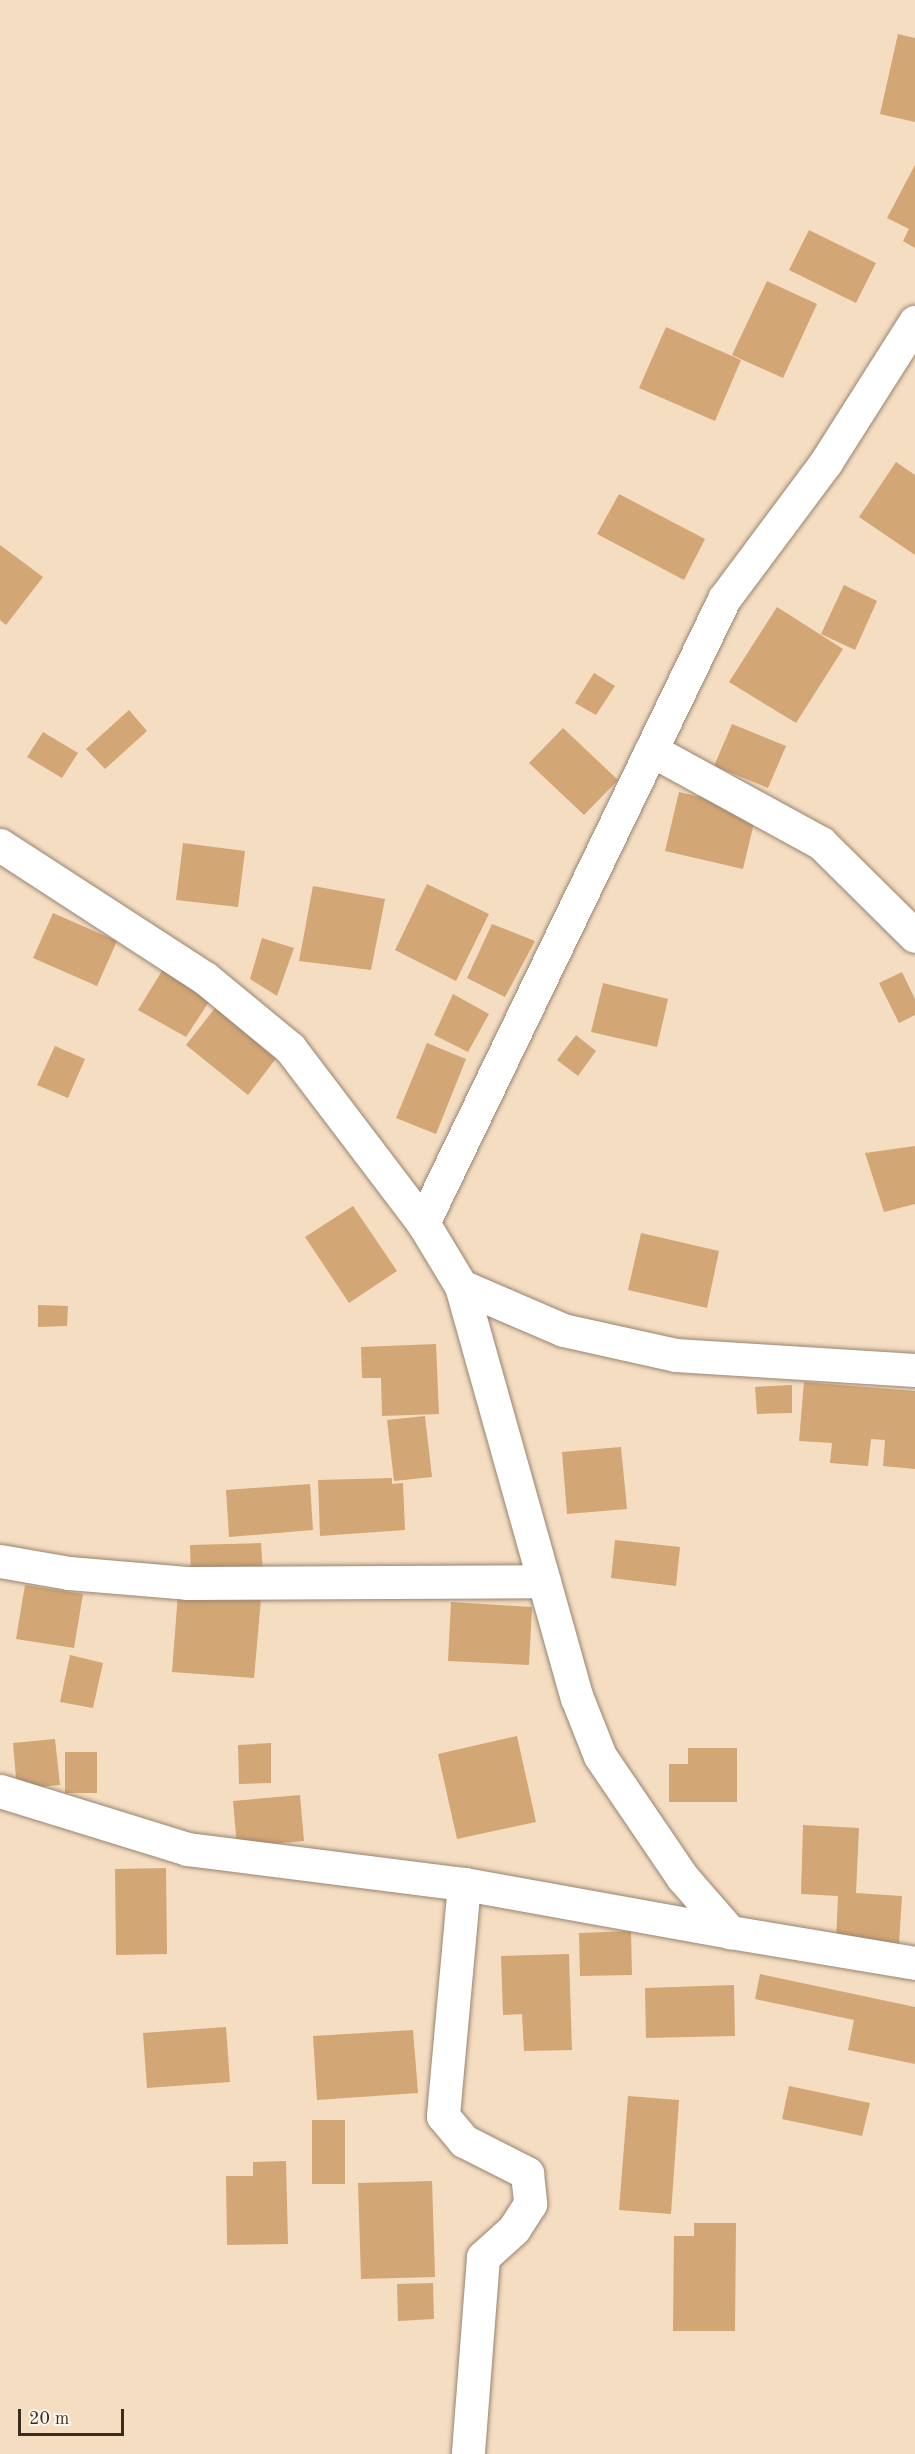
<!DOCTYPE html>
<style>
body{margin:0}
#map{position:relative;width:915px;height:2454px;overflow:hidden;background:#f5ddc2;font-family:"Old Standard TT",serif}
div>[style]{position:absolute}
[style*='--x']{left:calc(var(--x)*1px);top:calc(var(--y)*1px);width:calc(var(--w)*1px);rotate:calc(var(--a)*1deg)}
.building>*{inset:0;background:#d3a675}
.roads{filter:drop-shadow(0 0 2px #988470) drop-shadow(0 0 2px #988470)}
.street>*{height:33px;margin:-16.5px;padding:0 16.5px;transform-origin:16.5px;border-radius:16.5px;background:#fff}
.secondary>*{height:33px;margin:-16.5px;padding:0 16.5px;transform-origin:16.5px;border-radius:16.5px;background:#fff}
span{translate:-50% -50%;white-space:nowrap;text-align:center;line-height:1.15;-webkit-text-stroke:4.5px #fbf7ec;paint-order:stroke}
.scale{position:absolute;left:18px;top:2409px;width:106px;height:27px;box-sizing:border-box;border:3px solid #3b2a1e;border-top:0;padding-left:8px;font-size:18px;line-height:21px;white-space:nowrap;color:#3b2a1e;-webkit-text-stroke:4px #fbf7ec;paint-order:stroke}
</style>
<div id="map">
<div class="building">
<i style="clip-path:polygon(898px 34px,915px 38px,915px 122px,880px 114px)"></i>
<i style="clip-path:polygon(915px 165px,915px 248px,903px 241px,909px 229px,887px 218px)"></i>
<i style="clip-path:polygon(809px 230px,876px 263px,856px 303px,789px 270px)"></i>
<i style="clip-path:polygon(767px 281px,817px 304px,783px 378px,732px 355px)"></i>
<i style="clip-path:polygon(666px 327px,741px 360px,715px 421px,639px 388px)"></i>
<i style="clip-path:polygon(896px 462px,915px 475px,915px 555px,859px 517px)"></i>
<i style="clip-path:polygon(619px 494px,705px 539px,684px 580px,597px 534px)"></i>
<i style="clip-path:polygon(0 545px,43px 577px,6px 625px,0 620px)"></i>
<i style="clip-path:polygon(844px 585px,877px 601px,855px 650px,821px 634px)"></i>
<i style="clip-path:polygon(777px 607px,843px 649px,796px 723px,729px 682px)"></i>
<i style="clip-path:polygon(594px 673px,615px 686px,596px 715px,575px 703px)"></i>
<i style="clip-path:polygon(129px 710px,147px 731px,105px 769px,86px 749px)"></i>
<i style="clip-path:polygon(732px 724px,786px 746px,768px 788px,714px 766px)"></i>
<i style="clip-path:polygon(563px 728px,618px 780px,584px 815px,529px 763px)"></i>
<i style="clip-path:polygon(43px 732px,78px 753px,62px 778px,27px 757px)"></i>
<i style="clip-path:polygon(679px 792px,757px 810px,743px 869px,665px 851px)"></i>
<i style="clip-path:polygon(183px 843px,245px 851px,238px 907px,176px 900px)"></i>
<i style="clip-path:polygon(427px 884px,489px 914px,456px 981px,395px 950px)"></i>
<i style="clip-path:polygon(313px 886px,385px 899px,371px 970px,299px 961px)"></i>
<i style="clip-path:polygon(53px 913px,117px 941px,97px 986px,33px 958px)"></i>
<i style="clip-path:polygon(492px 924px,535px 941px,505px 997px,467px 978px)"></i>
<i style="clip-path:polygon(262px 938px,294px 948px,277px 996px,250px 979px)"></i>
<i style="clip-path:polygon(165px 966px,214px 994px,186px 1037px,138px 1010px)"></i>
<i style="clip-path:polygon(902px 972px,915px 999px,915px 1015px,899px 1023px,879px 983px)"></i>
<i style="clip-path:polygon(603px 983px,668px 999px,657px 1047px,591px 1032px)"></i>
<i style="clip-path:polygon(453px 994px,489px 1014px,468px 1052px,434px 1035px)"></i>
<i style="clip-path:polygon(223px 998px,284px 1048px,248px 1095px,186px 1045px)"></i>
<i style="clip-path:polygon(576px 1035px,596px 1051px,578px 1076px,557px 1060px)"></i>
<i style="clip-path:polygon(427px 1043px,466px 1059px,436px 1134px,396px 1118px)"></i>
<i style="clip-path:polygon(55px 1046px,85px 1059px,68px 1098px,37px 1085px)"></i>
<i style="clip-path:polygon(915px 1146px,915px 1204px,884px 1212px,865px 1153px)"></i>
<i style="clip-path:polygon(353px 1206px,397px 1271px,349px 1303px,305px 1237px)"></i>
<i style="clip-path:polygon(641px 1233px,719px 1251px,707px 1308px,628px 1290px)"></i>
<i style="clip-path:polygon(38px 1305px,68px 1306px,67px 1326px,38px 1327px)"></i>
<i style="clip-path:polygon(436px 1344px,439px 1414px,382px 1416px,381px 1378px,362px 1378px,361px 1347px)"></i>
<i style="clip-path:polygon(804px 1382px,915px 1391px,915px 1469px,883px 1466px,885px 1440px,871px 1439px,868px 1466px,830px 1463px,832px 1443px,799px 1441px)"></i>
<i style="clip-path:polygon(792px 1385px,792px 1413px,757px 1414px,755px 1387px)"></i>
<i style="clip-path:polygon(425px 1416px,432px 1477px,394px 1481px,387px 1420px)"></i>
<i style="clip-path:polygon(621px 1447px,627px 1509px,567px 1514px,562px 1452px)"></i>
<i style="clip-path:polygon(392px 1478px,392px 1484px,403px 1483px,405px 1530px,320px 1536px,318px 1480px)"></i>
<i style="clip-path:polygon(310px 1484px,313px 1530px,229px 1537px,226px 1490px)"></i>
<i style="clip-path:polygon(615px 1540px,680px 1547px,676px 1586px,611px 1578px)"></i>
<i style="clip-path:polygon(261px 1543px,263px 1575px,191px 1577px,190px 1545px)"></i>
<i style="clip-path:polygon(25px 1585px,83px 1594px,74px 1648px,16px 1639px)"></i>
<i style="clip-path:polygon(178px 1593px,261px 1599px,254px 1678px,172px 1672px)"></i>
<i style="clip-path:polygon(451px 1602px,532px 1607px,529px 1665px,448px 1661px)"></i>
<i style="clip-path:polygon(70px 1655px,103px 1663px,93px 1708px,60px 1702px)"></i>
<i style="clip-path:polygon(517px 1736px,536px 1822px,457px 1839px,438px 1754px)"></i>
<i style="clip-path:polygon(55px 1739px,60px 1785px,17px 1789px,13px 1743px)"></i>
<i style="clip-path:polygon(271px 1743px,271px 1783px,239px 1784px,238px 1745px)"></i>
<i style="clip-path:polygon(688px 1748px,737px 1748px,737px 1802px,669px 1802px,669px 1764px,688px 1764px)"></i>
<i style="clip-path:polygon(65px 1752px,97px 1752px,97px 1793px,65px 1793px)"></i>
<i style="clip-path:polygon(300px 1795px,304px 1841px,237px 1847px,233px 1801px)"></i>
<i style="clip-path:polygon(803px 1825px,859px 1828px,856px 1893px,902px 1896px,899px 1944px,836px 1941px,838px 1896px,801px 1894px)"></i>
<i style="clip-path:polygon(166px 1868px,167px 1954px,116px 1955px,115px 1869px)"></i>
<i style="clip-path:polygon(631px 1931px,632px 1975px,580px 1976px,579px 1933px)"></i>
<i style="clip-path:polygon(569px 1954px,572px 2050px,524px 2051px,522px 2014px,503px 2015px,501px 1956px)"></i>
<i style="clip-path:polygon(760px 1974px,915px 2007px,915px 2064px,848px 2050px,854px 2020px,755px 1999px)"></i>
<i style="clip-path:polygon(734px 1985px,735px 2036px,646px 2038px,645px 1988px)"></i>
<i style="clip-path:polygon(226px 2027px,230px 2082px,147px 2088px,143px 2033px)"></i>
<i style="clip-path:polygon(413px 2030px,418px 2093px,317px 2100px,313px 2036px)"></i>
<i style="clip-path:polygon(789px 2086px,870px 2103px,862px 2136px,782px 2119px)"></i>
<i style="clip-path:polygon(628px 2096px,679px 2100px,671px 2214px,619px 2210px)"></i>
<i style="clip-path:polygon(312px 2120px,345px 2120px,345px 2184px,312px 2184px)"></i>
<i style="clip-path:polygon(286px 2161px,288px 2244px,227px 2245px,226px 2176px,253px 2176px,253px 2162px)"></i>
<i style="clip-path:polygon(432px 2181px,435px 2277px,361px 2279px,358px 2183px)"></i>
<i style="clip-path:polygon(694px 2223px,736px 2223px,735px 2331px,673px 2331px,674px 2236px,694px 2236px)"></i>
<i style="clip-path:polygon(433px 2283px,434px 2319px,398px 2321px,397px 2284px)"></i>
</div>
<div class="roads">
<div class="street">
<i style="--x:651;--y:750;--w:194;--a:28.7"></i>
<i style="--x:821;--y:843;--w:132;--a:44.7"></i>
<i style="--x:423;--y:1223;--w:693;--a:-64.25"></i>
<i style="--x:724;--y:599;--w:171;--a:-53.3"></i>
<i style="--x:826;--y:462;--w:166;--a:-57.6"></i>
<i style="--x:461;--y:1286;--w:111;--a:23.3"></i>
<i style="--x:563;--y:1330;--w:116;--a:12.5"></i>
<i style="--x:676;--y:1355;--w:239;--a:3.6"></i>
<i style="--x:0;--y:1561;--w:70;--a:9.9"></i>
<i style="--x:69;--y:1573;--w:118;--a:4.8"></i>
<i style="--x:187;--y:1583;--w:357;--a:-0.3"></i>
<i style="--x:0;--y:1791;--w:196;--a:17.2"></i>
<i style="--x:187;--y:1849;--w:279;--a:7.2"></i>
<i style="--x:464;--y:1884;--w:270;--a:10.2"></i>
<i style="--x:464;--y:1884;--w:233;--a:95.2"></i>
<i style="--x:443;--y:2116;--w:33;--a:50"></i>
<i style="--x:464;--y:2141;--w:71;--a:26.9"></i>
<i style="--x:527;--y:2173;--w:31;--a:84"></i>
<i style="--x:530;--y:2204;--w:30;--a:123"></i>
<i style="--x:514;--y:2229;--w:42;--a:137.9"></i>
<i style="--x:483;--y:2257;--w:198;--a:94.4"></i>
</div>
<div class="secondary">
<i style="--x:0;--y:845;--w:244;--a:33"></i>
<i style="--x:205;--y:978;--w:110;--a:39.5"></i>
<i style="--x:290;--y:1048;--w:220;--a:52.8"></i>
<i style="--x:423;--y:1223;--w:74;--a:58.9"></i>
<i style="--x:461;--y:1286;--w:428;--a:74.3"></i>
<i style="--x:577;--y:1698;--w:62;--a:68.4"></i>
<i style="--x:600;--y:1756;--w:148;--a:55.8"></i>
<i style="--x:683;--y:1878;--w:72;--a:49"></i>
<i style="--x:730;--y:1932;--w:188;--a:9.5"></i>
</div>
</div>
<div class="scale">20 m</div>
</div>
